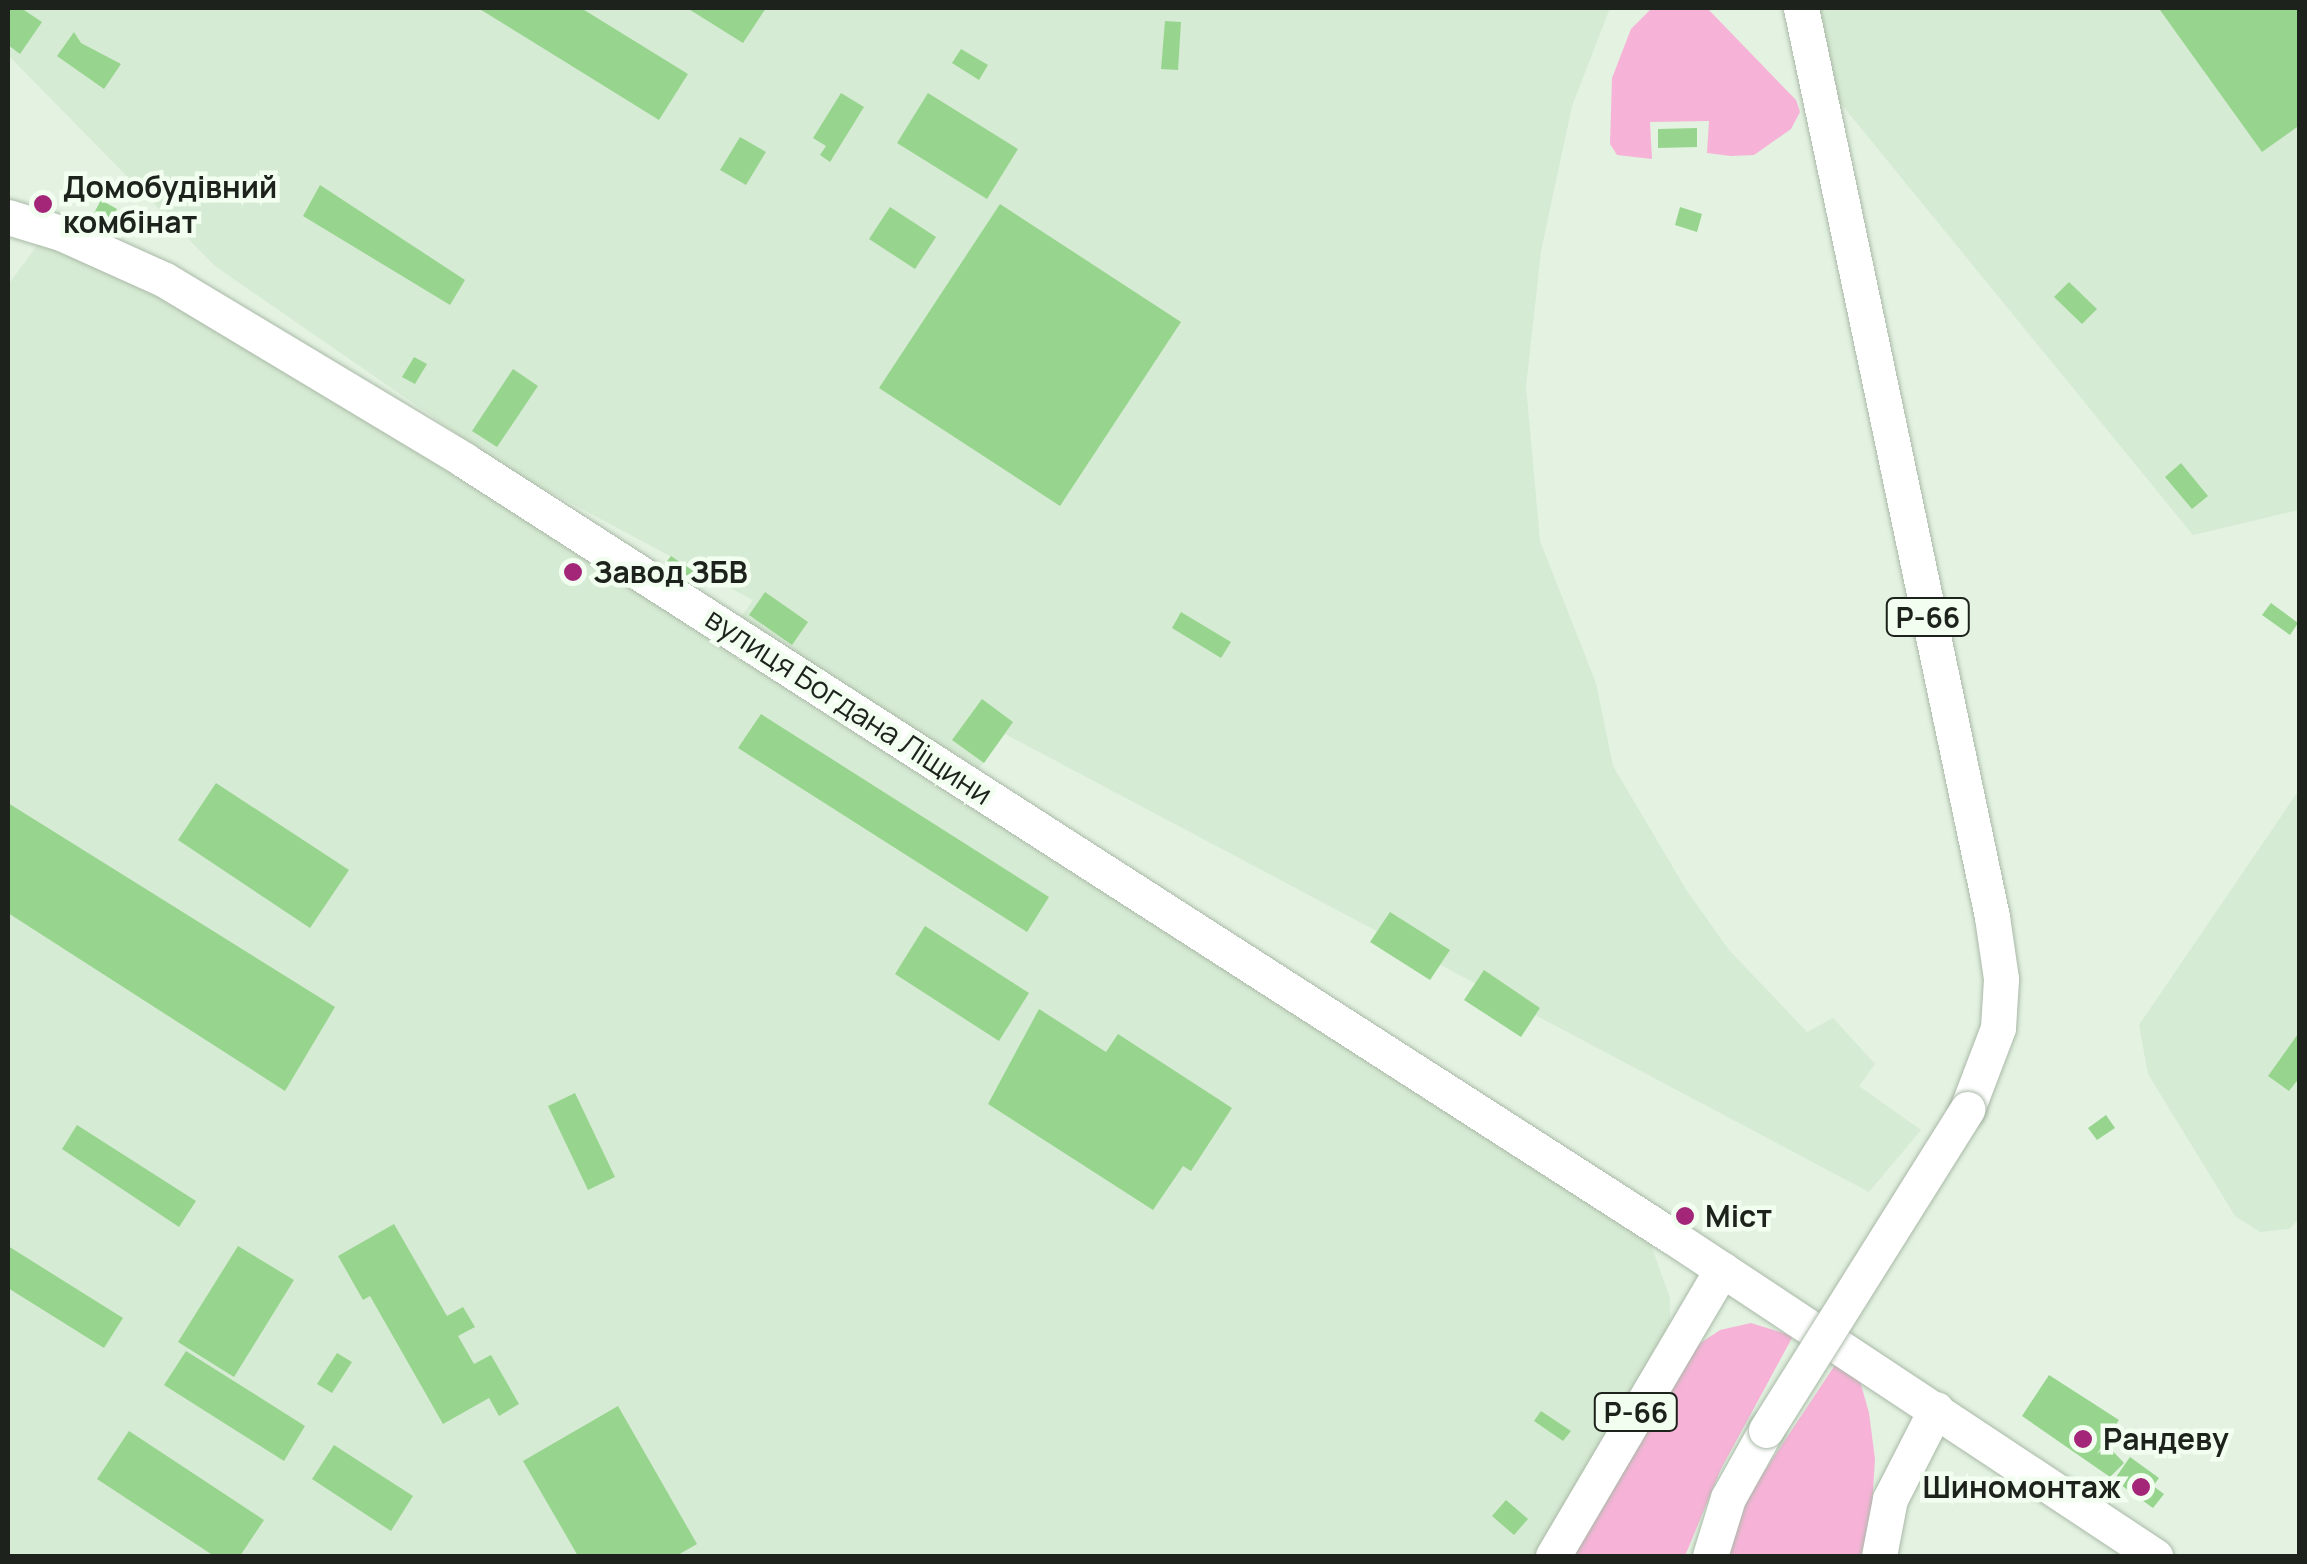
<!DOCTYPE html>
<meta charset="utf-8">
<style>
body{margin:0}
#map{position:relative;width:2307px;height:1564px;overflow:hidden;background:#e3f2e1;font-family:Manrope,sans-serif}
div>[style]{position:absolute}
[style*='--x']{left:calc(var(--x)*1px);top:calc(var(--y)*1px);width:calc(var(--w)*1px);rotate:calc(var(--a)*1deg)}
.built>*{inset:0;background:#d6ebd3}
.green>*{inset:0;background:#f6b3d7}
.building>*{inset:0;background:#97d58f}
.roads{filter:drop-shadow(0 0 2px #aab9a8) drop-shadow(0 0 2px #aab9a8)}
.major>*{height:35px;margin:-17.5px;padding:0 17.5px;transform-origin:17.5px;border-radius:17.5px;background:#fff}
.bridges{filter:drop-shadow(0 0 2px #aab9a8) drop-shadow(0 0 2px #aab9a8)}
.major-bridge>*{height:35px;margin:-17.5px;padding:0 17.5px;transform-origin:17.5px;border-radius:17.5px;background:#fff}
.dots>*{width:28px;height:28px;translate:-50% -50%;box-sizing:border-box;border:5px solid #f2fff0;border-radius:50%}
span{translate:-50% -50%;white-space:nowrap;text-align:center;line-height:1.15;-webkit-text-stroke:9px #f2fff0;paint-order:stroke}
.shield-label span{padding:2px 8px;background:#f2fff0;border:2px solid;border-radius:8px;-webkit-text-stroke-width:0}
.shield-label{font-size:28px;color:#1d231c;font-weight:700}
.poi-label{font-size:30px;color:#1d231c;font-weight:700}
.left{translate:0 -50%;text-align:left}
.right{translate:-100% -50%;text-align:right}
.street-label{font-size:30px;color:#1d231c}
.frame{position:absolute;inset:0;border:10px solid #1d231c;pointer-events:none}
</style>
<div id="map">
<div class="built">
<i style="clip-path:polygon(8px 8px,1610px 8px,1572px 106px,1541px 251px,1526px 386px,1540px 541px,1596px 683px,1613px 766px,1687px 891px,1729px 950px,1807px 1032px,1833px 1018px,1875px 1064px,1859px 1086px,1921px 1130px,1869px 1192px,1005px 734px,976px 773px,741px 617px,753px 600px,514px 473px,215px 266px,8px 55px)"></i>
<i style="clip-path:polygon(1816px 8px,2299px 8px,2299px 510px,2193px 535px,1829px 89px)"></i>
<i style="clip-path:polygon(41px 240px,171px 293px,1637px 1230px,1651px 1245px,1670px 1298px,1670px 1327px,1538px 1556px,8px 1556px,8px 285px)"></i>
<i style="clip-path:polygon(2299px 790px,2300px 1218px,2289px 1229px,2260px 1232px,2235px 1216px,2148px 1074px,2139px 1025px)"></i>
</div>
<div class="green">
<i style="clip-path:polygon(1652px 8px,1707px 8px,1796px 100px,1800px 112px,1791px 129px,1754px 155px,1731px 156px,1707px 153px,1709px 121px,1650px 122px,1652px 159px,1617px 155px,1610px 144px,1612px 78px,1631px 29px)"></i>
<i style="clip-path:polygon(1751px 1323px,1793px 1336px,1721px 1469px,1685px 1556px,1562px 1556px,1690px 1350px,1720px 1330px)"></i>
<i style="clip-path:polygon(1839px 1359px,1860px 1381px,1869px 1413px,1875px 1459px,1869px 1556px,1725px 1556px,1742px 1505px)"></i>
</div>
<div class="building">
<i style="clip-path:polygon(8px 8px,21px 8px,42px 22px,20px 54px,8px 45px)"></i>
<i style="clip-path:polygon(478px 8px,581px 8px,688px 74px,659px 120px)"></i>
<i style="clip-path:polygon(687px 8px,766px 8px,743px 43px)"></i>
<i style="clip-path:polygon(2300px 8px,2300px 125px,2262px 152px,2160px 10px)"></i>
<i style="clip-path:polygon(1165px 21px,1181px 22px,1178px 70px,1161px 69px)"></i>
<i style="clip-path:polygon(74px 32px,81px 43px,121px 64px,104px 89px,57px 56px)"></i>
<i style="clip-path:polygon(961px 49px,988px 65px,979px 80px,952px 63px)"></i>
<i style="clip-path:polygon(841px 93px,864px 107px,830px 162px,820px 155px,826px 146px,813px 138px)"></i>
<i style="clip-path:polygon(928px 93px,1018px 149px,987px 199px,897px 143px)"></i>
<i style="clip-path:polygon(1697px 128px,1697px 147px,1658px 148px,1658px 129px)"></i>
<i style="clip-path:polygon(740px 137px,766px 152px,746px 185px,720px 170px)"></i>
<i style="clip-path:polygon(320px 185px,465px 280px,450px 305px,303px 216px)"></i>
<i style="clip-path:polygon(101px 200px,117px 209px,110px 221px,94px 213px)"></i>
<i style="clip-path:polygon(1000px 204px,1181px 322px,1060px 506px,879px 388px)"></i>
<i style="clip-path:polygon(890px 207px,936px 237px,915px 269px,869px 239px)"></i>
<i style="clip-path:polygon(1680px 207px,1702px 214px,1697px 232px,1675px 225px)"></i>
<i style="clip-path:polygon(2069px 282px,2097px 309px,2082px 324px,2054px 297px)"></i>
<i style="clip-path:polygon(414px 357px,427px 364px,415px 384px,402px 377px)"></i>
<i style="clip-path:polygon(513px 369px,538px 386px,497px 447px,472px 431px)"></i>
<i style="clip-path:polygon(2181px 463px,2208px 496px,2192px 509px,2165px 477px)"></i>
<i style="clip-path:polygon(671px 556px,707px 580px,701px 588px,665px 564px)"></i>
<i style="clip-path:polygon(765px 592px,808px 622px,792px 645px,749px 615px)"></i>
<i style="clip-path:polygon(2271px 603px,2298px 623px,2290px 635px,2262px 615px)"></i>
<i style="clip-path:polygon(1181px 612px,1231px 642px,1221px 658px,1172px 628px)"></i>
<i style="clip-path:polygon(982px 699px,1013px 722px,984px 763px,952px 740px)"></i>
<i style="clip-path:polygon(761px 714px,1049px 897px,1027px 932px,738px 748px)"></i>
<i style="clip-path:polygon(216px 783px,349px 870px,310px 928px,178px 840px)"></i>
<i style="clip-path:polygon(8px 803px,335px 1007px,285px 1091px,8px 913px)"></i>
<i style="clip-path:polygon(1390px 912px,1450px 950px,1430px 980px,1370px 942px)"></i>
<i style="clip-path:polygon(925px 926px,1029px 993px,999px 1041px,895px 974px)"></i>
<i style="clip-path:polygon(1484px 970px,1540px 1008px,1521px 1037px,1464px 1000px)"></i>
<i style="clip-path:polygon(1039px 1009px,1106px 1052px,1118px 1034px,1232px 1108px,1191px 1171px,1183px 1166px,1153px 1210px,988px 1104px)"></i>
<i style="clip-path:polygon(2300px 1031px,2300px 1077px,2289px 1091px,2268px 1076px)"></i>
<i style="clip-path:polygon(575px 1093px,615px 1177px,588px 1190px,548px 1106px)"></i>
<i style="clip-path:polygon(2106px 1115px,2115px 1128px,2097px 1140px,2088px 1128px)"></i>
<i style="clip-path:polygon(77px 1125px,196px 1201px,179px 1227px,62px 1149px)"></i>
<i style="clip-path:polygon(394px 1224px,447px 1316px,463px 1307px,475px 1327px,458px 1336px,474px 1364px,491px 1355px,519px 1404px,499px 1416px,489px 1398px,443px 1424px,370px 1296px,363px 1300px,338px 1256px)"></i>
<i style="clip-path:polygon(8px 1246px,123px 1318px,104px 1348px,8px 1288px)"></i>
<i style="clip-path:polygon(238px 1246px,294px 1280px,234px 1377px,178px 1342px)"></i>
<i style="clip-path:polygon(186px 1351px,305px 1426px,284px 1461px,164px 1385px)"></i>
<i style="clip-path:polygon(337px 1353px,352px 1362px,332px 1393px,317px 1384px)"></i>
<i style="clip-path:polygon(2049px 1375px,2119px 1420px,2097px 1454px,2107px 1445px,2124px 1463px,2110px 1477px,2022px 1416px)"></i>
<i style="clip-path:polygon(618px 1406px,697px 1544px,676px 1556px,578px 1556px,523px 1461px)"></i>
<i style="clip-path:polygon(1541px 1411px,1571px 1431px,1563px 1441px,1534px 1421px)"></i>
<i style="clip-path:polygon(129px 1431px,264px 1520px,240px 1556px,214px 1556px,97px 1479px)"></i>
<i style="clip-path:polygon(334px 1445px,413px 1496px,391px 1531px,312px 1479px)"></i>
<i style="clip-path:polygon(2130px 1457px,2159px 1478px,2153px 1486px,2164px 1494px,2153px 1508px,2114px 1480px)"></i>
<i style="clip-path:polygon(1506px 1500px,1528px 1519px,1514px 1535px,1492px 1516px)"></i>
</div>
<div class="roads">
<div class="major">
<i style="--x:1801;--y:8;--w:929;--a:78.13"></i>
<i style="--x:1992;--y:917;--w:63;--a:81.7"></i>
<i style="--x:2001;--y:979;--w:49;--a:93.5"></i>
<i style="--x:1998;--y:1028;--w:87;--a:110.9"></i>
<i style="--x:8;--y:217;--w:55;--a:16.8"></i>
<i style="--x:61;--y:233;--w:114;--a:24.3"></i>
<i style="--x:165;--y:280;--w:349;--a:31"></i>
<i style="--x:464;--y:460;--w:1434;--a:32.73"></i>
<i style="--x:1670;--y:1235;--w:582;--a:33.5"></i>
<i style="--x:1553;--y:1556;--w:333;--a:-59.5"></i>
<i style="--x:1710;--y:1556;--w:61;--a:-72.8"></i>
<i style="--x:1728;--y:1498;--w:78;--a:-60.8"></i>
<i style="--x:1879;--y:1556;--w:58;--a:-79.1"></i>
<i style="--x:1890;--y:1499;--w:101;--a:-62.9"></i>
</div>
</div>
<div class="bridges">
<div class="major-bridge">
<i style="--x:1766;--y:1430;--w:379;--a:-57.9"></i>
</div>
</div>
<div class="dots">
<i style="left:43px;top:204px;background:#a42679"></i>
<i style="left:573px;top:572px;background:#a42679"></i>
<i style="left:1685px;top:1216px;background:#a42679"></i>
<i style="left:2083px;top:1439px;background:#a42679"></i>
<i style="left:2141px;top:1487px;background:#a42679"></i>
</div>
<div class="shield-label">
<span style="left:1928px;top:617px">Р-66</span>
<span style="left:1636px;top:1412px">Р-66</span>
</div>
<div class="poi-label">
<span class="left" style="left:63px;top:204px">Домобудівний<br>комбінат</span>
<span class="left" style="left:593px;top:572px">Завод ЗБВ</span>
<span class="left" style="left:1705px;top:1216px">Міст</span>
<span class="left" style="left:2103px;top:1439px">Рандеву</span>
<span class="right" style="left:2121px;top:1487px">Шиномонтаж</span>
</div>
<div class="street-label">
<span style="left:849px;top:706px;rotate:33deg">вулиця Богдана Ліщини</span>
</div>
<div class="frame"></div>
</div>
